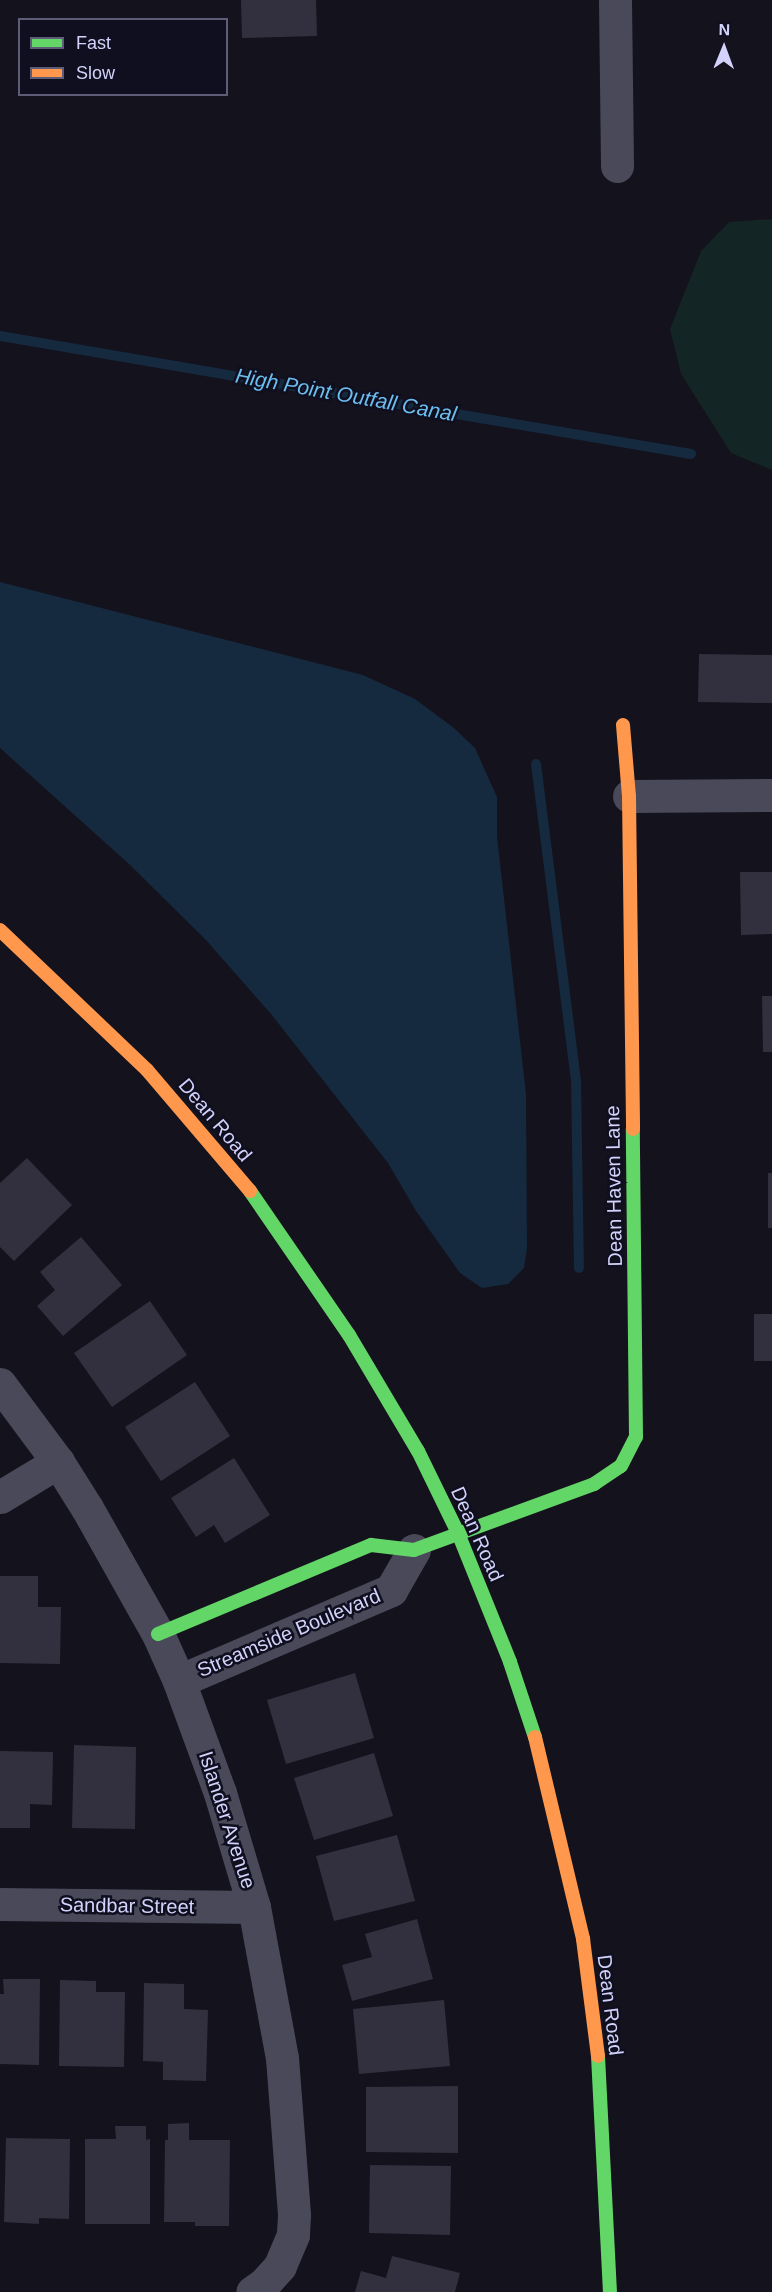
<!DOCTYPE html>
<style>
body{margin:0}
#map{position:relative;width:772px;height:2292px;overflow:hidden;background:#14121c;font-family:Arial,sans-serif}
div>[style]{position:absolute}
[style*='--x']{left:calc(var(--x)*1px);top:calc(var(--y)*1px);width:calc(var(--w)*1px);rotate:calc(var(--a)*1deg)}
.green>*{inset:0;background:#132524}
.water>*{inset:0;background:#15293f}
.stream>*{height:10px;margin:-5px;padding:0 5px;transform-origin:5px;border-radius:5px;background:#15293f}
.building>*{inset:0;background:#32303e}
.street>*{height:33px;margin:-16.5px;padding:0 16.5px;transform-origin:16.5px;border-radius:16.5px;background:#49495a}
.fast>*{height:14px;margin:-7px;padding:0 7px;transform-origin:7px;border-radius:7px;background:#63d668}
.slow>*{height:14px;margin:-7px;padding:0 7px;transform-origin:7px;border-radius:7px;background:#ff974d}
span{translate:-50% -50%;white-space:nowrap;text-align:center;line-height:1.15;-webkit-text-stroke:5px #100f1f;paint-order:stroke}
.street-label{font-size:20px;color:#d3d2fa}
.water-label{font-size:21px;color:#6cbeee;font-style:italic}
.legend{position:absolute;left:18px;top:18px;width:210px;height:78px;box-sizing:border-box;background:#100f1f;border:2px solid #5e5d77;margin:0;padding:8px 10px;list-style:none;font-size:18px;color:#d3d2fa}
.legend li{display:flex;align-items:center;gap:12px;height:30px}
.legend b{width:30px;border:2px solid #5e5d77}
.north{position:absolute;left:694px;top:18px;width:60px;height:60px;-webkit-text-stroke:4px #100f1f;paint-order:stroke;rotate:1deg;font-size:16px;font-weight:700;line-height:24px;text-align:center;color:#d3d2fa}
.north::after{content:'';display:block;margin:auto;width:21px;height:27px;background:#d3d2fa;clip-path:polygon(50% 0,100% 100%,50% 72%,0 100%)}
</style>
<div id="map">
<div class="green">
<i style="clip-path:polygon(772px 219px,772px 470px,731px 453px,681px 374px,670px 329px,701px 251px,729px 222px)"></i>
</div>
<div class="water">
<i style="clip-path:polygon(0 582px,363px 675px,415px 699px,454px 728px,475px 748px,497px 797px,497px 836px,526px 1094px,527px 1248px,524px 1268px,508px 1284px,482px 1288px,460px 1273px,416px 1211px,388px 1163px,271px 1014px,206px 940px,129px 864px,0 748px)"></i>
</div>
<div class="stream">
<i style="--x:0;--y:336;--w:701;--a:9.69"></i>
<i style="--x:536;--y:764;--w:320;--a:82.8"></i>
<i style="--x:576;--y:1081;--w:187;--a:89.1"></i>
</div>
<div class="building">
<i style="clip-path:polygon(241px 0,316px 0,317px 36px,242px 38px)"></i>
<i style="clip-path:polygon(699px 654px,772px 655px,772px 703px,698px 702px)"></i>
<i style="clip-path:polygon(740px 872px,772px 872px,772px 934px,741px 935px)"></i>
<i style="clip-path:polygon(762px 996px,772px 996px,772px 1052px,763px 1052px)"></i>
<i style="clip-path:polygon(27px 1158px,72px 1205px,14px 1261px,0 1247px,0 1183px)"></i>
<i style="clip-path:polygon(768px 1173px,772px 1173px,772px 1228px,768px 1228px)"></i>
<i style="clip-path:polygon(81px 1237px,122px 1285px,63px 1336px,37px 1306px,55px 1290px,40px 1272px)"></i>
<i style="clip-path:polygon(150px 1301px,187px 1355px,112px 1407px,74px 1353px)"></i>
<i style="clip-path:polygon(754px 1314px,772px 1314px,772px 1361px,754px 1361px)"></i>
<i style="clip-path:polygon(195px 1382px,230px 1436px,161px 1481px,125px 1427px)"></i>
<i style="clip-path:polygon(234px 1458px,270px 1515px,225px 1543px,214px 1525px,196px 1537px,171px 1498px)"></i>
<i style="clip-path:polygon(0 1576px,38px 1576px,38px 1607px,61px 1607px,60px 1664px,0 1663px)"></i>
<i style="clip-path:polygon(355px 1673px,374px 1738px,286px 1764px,267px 1700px)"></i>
<i style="clip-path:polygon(74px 1745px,136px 1747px,135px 1829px,72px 1828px)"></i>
<i style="clip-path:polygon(0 1751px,53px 1752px,52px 1805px,30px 1804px,30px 1828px,0 1828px)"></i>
<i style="clip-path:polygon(374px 1753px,393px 1816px,314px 1840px,294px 1778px)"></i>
<i style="clip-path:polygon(397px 1835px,415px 1901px,334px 1921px,316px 1856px)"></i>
<i style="clip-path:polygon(417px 1919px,433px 1979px,352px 2001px,342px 1965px,372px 1957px,365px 1934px)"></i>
<i style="clip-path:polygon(3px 1979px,40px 1979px,39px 2065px,0 2064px,0 1994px,4px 1994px)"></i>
<i style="clip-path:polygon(60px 1980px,96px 1981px,96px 1992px,125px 1992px,124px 2067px,59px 2066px)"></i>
<i style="clip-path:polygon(144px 1983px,184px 1984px,184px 2009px,208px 2010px,206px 2081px,163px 2080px,163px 2062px,143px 2061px)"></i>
<i style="clip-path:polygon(444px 2000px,450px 2066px,359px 2074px,353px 2009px)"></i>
<i style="clip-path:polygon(458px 2086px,458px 2153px,366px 2152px,366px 2087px)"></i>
<i style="clip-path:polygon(189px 2123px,189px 2140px,230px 2140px,229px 2226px,195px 2226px,195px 2222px,164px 2222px,165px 2140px,168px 2140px,168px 2124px)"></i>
<i style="clip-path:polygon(115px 2126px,146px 2126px,146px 2140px,150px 2139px,150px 2224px,85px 2224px,85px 2139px,116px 2139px)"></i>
<i style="clip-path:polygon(6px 2138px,70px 2139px,69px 2219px,39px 2218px,39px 2224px,4px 2222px)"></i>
<i style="clip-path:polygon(370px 2165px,451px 2166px,450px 2235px,369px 2233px)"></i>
<i style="clip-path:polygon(392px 2256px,460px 2273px,455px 2292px,355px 2292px,361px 2271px,386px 2278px)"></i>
</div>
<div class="street">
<i style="--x:615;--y:0;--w:166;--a:89.3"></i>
<i style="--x:629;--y:796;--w:143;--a:-0.4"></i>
<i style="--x:0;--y:1384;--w:97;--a:53.4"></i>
<i style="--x:58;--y:1462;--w:54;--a:57.8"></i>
<i style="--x:87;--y:1508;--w:145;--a:60.6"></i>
<i style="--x:158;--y:1634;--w:51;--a:65.9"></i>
<i style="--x:179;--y:1681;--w:119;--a:69.9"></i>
<i style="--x:220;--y:1793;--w:119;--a:73.4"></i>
<i style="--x:254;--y:1907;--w:154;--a:79.5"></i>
<i style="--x:282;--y:2058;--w:157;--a:85.6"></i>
<i style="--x:294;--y:2215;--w:20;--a:93"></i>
<i style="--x:293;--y:2235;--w:34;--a:113"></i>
<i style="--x:280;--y:2266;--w:24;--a:132"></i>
<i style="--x:264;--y:2284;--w:14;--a:146"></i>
<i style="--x:0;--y:1497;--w:68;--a:-31.1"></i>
<i style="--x:179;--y:1681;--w:231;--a:-23.2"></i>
<i style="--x:391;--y:1590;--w:46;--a:-60.1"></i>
<i style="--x:0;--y:1904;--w:254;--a:0.7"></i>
</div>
<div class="fast">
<i style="--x:250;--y:1191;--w:175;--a:55.5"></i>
<i style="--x:349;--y:1335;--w:135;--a:59.3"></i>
<i style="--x:418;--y:1451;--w:91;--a:64"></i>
<i style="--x:458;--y:1533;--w:139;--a:68"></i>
<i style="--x:510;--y:1662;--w:79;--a:71.6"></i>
<i style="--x:158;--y:1634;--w:231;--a:-22.7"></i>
<i style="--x:371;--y:1545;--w:43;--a:6.6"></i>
<i style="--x:414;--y:1550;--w:192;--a:-20.1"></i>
<i style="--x:594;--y:1484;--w:32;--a:-34"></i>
<i style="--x:621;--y:1466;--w:33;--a:-63"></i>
<i style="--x:636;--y:1437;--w:308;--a:-90.6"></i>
<i style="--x:598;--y:2056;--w:236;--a:87.1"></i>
</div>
<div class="slow">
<i style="--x:623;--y:725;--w:71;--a:85.2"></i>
<i style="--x:629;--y:796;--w:333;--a:89.3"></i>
<i style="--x:0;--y:930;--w:203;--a:43.6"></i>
<i style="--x:147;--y:1070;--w:159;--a:49.6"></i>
<i style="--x:535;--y:1737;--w:208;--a:76.6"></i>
<i style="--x:583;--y:1939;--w:118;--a:82.7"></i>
</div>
<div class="street-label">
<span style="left:215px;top:1120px;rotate:50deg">Dean Road</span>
<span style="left:614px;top:1186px;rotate:-91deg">Dean Haven Lane</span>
<span style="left:477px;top:1534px;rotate:66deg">Dean Road</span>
<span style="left:289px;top:1633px;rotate:-23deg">Streamside Boulevard</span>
<span style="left:227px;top:1820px;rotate:72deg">Islander Avenue</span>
<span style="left:127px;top:1906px;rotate:1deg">Sandbar Street</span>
<span style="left:610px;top:2005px;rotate:83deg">Dean Road</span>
</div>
<div class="water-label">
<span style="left:346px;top:395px;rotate:10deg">High Point Outfall Canal</span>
</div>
<ul class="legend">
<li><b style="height:8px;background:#63d668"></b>Fast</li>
<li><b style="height:8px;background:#ff974d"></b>Slow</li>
</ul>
<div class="north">N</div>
</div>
